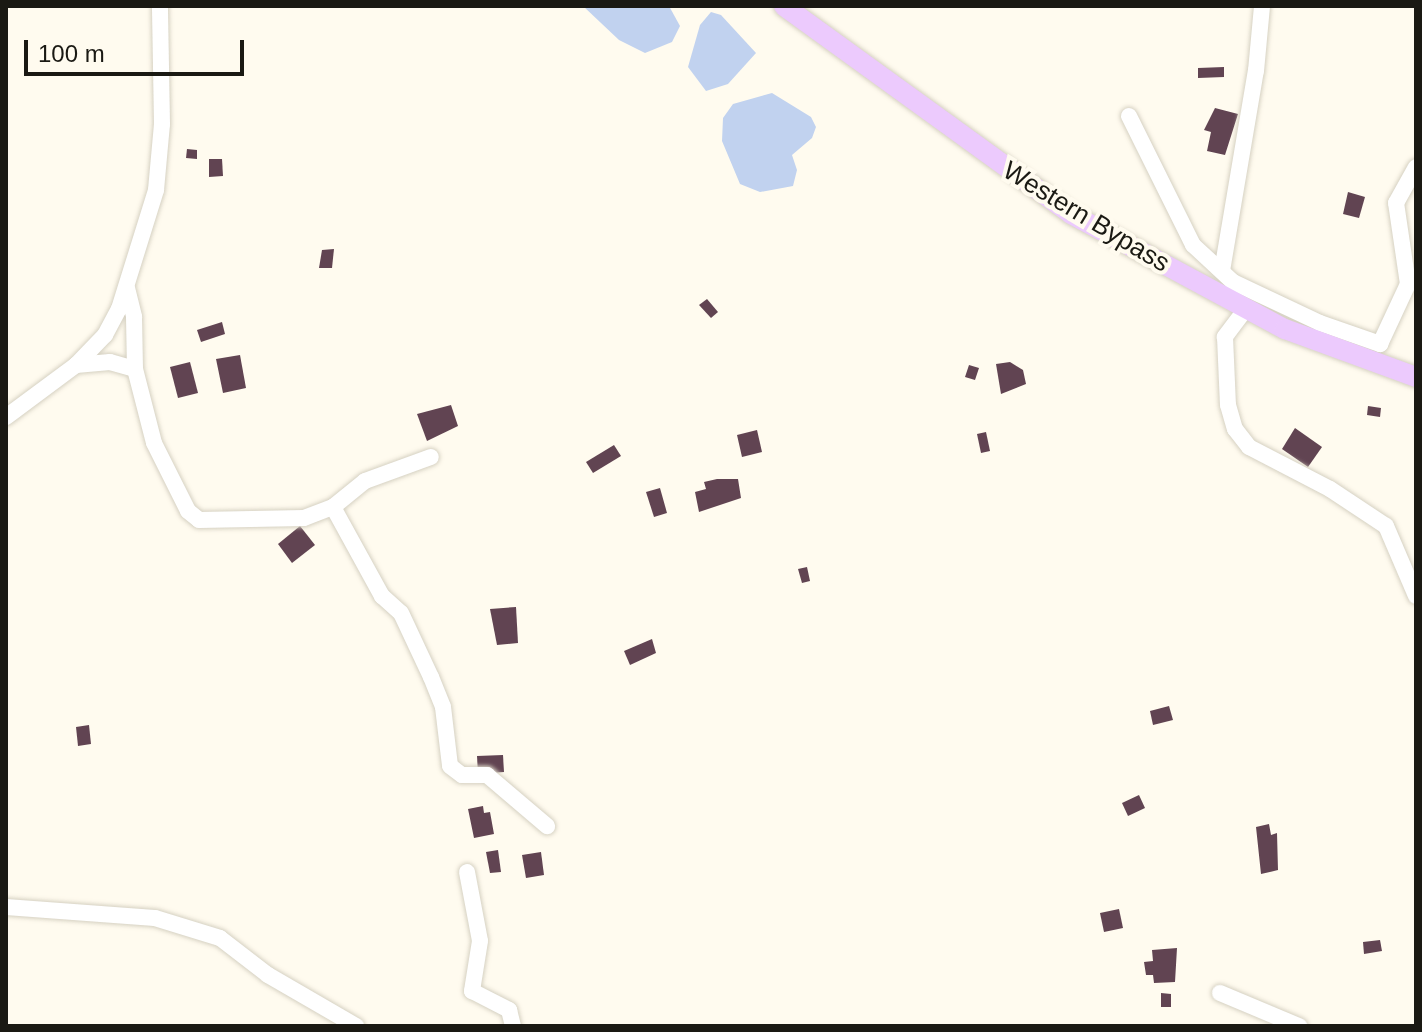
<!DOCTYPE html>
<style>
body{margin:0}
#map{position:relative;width:1422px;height:1032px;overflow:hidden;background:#fffbef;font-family:Helvetica,sans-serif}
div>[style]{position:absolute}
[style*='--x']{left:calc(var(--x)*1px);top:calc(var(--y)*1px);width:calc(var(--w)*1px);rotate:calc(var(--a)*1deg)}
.water>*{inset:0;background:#c1d2ef}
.building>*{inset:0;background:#614452}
.roads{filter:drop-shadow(0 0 2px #d6d1c2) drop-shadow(0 0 2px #d6d1c2)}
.minor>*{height:16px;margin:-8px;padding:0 8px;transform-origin:8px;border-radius:8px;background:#fff}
.major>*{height:20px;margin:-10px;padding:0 10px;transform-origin:10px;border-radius:10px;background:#eccafd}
span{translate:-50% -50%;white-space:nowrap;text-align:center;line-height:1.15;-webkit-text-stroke:8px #fffbef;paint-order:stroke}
.street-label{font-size:26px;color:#1a1913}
.frame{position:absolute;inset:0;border:8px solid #1a1913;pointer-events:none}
.scale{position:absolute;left:24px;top:40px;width:220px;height:36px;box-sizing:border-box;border:4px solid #1a1913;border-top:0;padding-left:10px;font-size:24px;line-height:28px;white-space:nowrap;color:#1a1913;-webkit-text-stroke:6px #fffbef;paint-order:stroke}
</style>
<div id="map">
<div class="water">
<i style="clip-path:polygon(583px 6px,669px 6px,680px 26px,672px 42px,645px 53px,619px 40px)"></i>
<i style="clip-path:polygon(711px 12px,721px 15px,756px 53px,728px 84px,706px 91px,688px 67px,700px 25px)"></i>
<i style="clip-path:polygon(772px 93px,811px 117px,816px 127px,812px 138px,792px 155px,797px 170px,793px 186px,760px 192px,740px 184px,722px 141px,723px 118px,733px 104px)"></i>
</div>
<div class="building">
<i style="clip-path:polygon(1224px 67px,1224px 77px,1198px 78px,1198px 68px)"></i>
<i style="clip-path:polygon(1215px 108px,1238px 114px,1225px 155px,1207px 151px,1211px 132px,1204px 130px)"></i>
<i style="clip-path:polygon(187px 149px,197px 150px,197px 159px,186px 158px)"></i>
<i style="clip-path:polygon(209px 159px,222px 159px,223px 176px,209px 177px)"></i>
<i style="clip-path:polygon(1348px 192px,1365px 197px,1359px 218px,1343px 214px)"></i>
<i style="clip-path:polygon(334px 249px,332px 268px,319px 268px,322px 250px)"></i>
<i style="clip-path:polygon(707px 299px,718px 312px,711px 318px,699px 305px)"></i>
<i style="clip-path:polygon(222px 322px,225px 334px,201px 342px,197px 330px)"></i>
<i style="clip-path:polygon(240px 355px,246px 388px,223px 393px,216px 359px)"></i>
<i style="clip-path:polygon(190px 362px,198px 393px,178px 398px,170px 367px)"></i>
<i style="clip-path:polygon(1010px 362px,1023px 370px,1026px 384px,1001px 394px,996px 364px)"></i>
<i style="clip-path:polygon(969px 365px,979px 368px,975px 380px,965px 377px)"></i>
<i style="clip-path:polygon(451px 405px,458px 426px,427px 441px,417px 414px)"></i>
<i style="clip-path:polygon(1368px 406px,1381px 408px,1380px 417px,1367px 415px)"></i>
<i style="clip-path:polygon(1295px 428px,1322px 447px,1308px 467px,1282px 449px)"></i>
<i style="clip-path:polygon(757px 430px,762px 452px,742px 457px,737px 435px)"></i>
<i style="clip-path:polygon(986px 432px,990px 451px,981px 453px,977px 434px)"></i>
<i style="clip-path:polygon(614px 445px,621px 456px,593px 473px,586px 462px)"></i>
<i style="clip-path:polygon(717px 479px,738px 479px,741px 498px,699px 512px,695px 492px,706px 489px,704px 482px)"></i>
<i style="clip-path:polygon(660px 488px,667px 513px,654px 517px,646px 492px)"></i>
<i style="clip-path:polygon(300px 526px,315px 545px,292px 563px,278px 544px)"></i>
<i style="clip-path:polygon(807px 567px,810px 581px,802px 583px,798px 569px)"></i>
<i style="clip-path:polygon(516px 607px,518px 643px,497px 645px,490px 609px)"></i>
<i style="clip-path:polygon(652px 639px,656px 653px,630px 665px,624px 651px)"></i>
<i style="clip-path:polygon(1169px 706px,1173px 720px,1153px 725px,1150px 711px)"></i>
<i style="clip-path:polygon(89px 725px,91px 744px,78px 746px,76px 727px)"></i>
<i style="clip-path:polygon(503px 755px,504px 772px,478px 774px,477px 756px)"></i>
<i style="clip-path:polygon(1139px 795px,1145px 808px,1128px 816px,1122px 803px)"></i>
<i style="clip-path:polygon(483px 806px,484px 813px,490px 812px,494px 834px,474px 838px,468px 809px)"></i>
<i style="clip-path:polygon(1269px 824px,1271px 835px,1277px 833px,1278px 870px,1261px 874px,1256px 827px)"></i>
<i style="clip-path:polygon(498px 850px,501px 872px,490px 873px,486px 852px)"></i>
<i style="clip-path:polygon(541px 852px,544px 875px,526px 878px,522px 855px)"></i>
<i style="clip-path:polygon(1119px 909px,1123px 928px,1104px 932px,1100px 913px)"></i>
<i style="clip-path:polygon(1380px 940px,1382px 951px,1364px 954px,1363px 942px)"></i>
<i style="clip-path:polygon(1177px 948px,1175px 982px,1154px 983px,1153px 975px,1146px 975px,1144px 962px,1153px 961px,1152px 950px)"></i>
<i style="clip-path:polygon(1161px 993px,1171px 994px,1171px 1007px,1161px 1007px)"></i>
</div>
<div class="roads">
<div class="minor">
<i style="--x:1129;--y:116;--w:144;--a:63.6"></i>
<i style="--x:1193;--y:245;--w:54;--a:42.8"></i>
<i style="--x:1233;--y:282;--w:96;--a:25.2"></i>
<i style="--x:1320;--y:323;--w:64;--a:19.3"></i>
<i style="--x:1380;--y:344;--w:66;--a:-65"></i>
<i style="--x:1408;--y:284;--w:82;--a:-98.4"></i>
<i style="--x:1396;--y:203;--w:41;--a:-60.9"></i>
<i style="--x:1222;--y:271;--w:203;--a:-80.4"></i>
<i style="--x:1256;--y:71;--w:65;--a:-84.7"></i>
<i style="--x:127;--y:288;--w:30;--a:76"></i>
<i style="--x:134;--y:317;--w:52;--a:88.9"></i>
<i style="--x:1245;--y:310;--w:34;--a:127"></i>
<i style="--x:1225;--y:337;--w:68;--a:87.5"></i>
<i style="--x:1228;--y:405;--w:25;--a:74"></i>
<i style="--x:1235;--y:429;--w:23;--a:52"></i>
<i style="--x:1249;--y:447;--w:91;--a:27.4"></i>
<i style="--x:1330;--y:489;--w:67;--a:33.5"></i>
<i style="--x:1386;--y:526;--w:76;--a:66.8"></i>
<i style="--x:76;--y:365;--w:34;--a:-5"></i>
<i style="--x:110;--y:362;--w:26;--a:16"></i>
<i style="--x:135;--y:369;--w:76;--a:75.6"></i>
<i style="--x:154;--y:443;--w:76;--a:63.4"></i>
<i style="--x:188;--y:511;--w:14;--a:39"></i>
<i style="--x:199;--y:520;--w:105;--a:-1.1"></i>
<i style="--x:304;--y:518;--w:31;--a:-21"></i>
<i style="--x:333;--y:507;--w:41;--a:-39.1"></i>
<i style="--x:365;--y:481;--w:70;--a:-20"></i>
<i style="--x:6;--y:417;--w:87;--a:-36.6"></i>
<i style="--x:76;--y:365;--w:42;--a:-46"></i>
<i style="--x:105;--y:335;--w:30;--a:-62"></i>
<i style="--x:119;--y:309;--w:125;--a:-72.7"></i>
<i style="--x:156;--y:190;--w:66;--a:-84.8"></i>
<i style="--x:162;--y:124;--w:118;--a:-91"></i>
<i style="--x:333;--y:507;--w:102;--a:61.2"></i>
<i style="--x:382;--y:596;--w:25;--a:42"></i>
<i style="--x:401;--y:613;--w:71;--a:64.9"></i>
<i style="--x:431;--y:677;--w:32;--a:68"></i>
<i style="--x:443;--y:707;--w:59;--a:83.2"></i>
<i style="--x:450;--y:766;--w:15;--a:37"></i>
<i style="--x:462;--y:775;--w:25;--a:0"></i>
<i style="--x:487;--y:775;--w:79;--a:40.4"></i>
<i style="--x:467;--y:872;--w:70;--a:79.3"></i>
<i style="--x:480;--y:941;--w:51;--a:99.1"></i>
<i style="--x:472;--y:991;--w:42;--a:27.2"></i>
<i style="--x:509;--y:1010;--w:16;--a:76"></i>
<i style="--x:6;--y:907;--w:149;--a:4.2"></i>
<i style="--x:155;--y:918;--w:68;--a:17.1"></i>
<i style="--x:220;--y:938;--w:61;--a:37.6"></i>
<i style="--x:268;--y:975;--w:102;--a:30.1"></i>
<i style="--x:1220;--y:993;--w:86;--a:22.7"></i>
</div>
<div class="major">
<i style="--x:784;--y:6;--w:354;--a:35.9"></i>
<i style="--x:1071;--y:214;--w:243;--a:28.3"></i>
<i style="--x:1285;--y:329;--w:140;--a:20.1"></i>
</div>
</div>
<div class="street-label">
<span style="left:1086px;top:217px;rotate:31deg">Western Bypass</span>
</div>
<div class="frame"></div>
<div class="scale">100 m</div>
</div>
